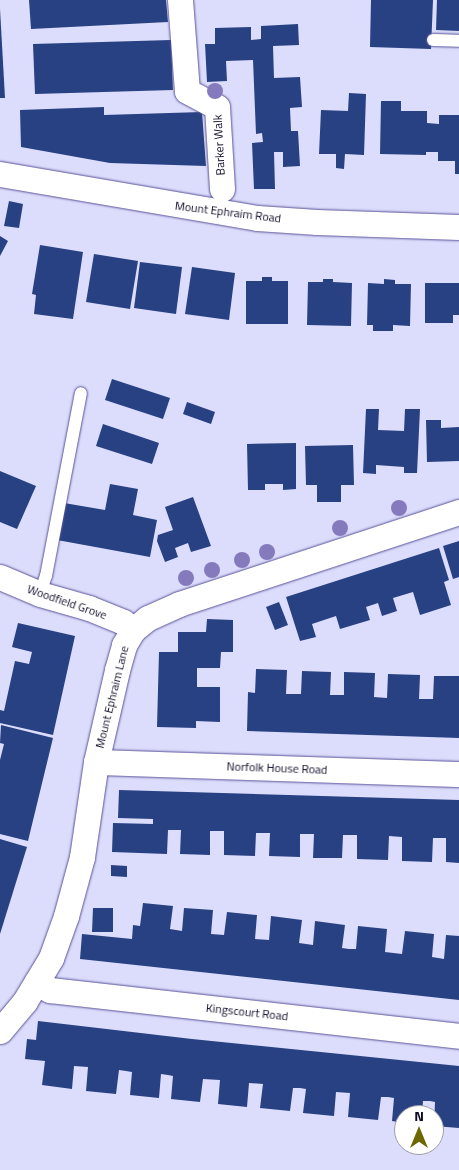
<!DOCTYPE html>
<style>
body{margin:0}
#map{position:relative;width:459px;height:1170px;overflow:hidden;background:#dcdcfc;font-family:"Titillium Web",sans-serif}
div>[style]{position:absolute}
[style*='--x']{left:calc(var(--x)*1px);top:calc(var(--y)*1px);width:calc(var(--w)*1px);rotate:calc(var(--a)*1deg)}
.building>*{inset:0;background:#274182}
.roads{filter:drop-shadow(0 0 1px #595398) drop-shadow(0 0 1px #595398)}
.lane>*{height:12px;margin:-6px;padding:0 6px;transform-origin:6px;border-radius:6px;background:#fff}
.street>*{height:25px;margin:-12.5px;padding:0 12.5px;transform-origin:12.5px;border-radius:12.5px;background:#fff}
.trees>*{width:16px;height:16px;margin:-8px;border-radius:50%;background:#857bbc}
span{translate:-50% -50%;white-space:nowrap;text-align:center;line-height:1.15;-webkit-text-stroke:5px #fff;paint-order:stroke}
.street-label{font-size:12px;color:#0f0b27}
.north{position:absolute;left:394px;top:1105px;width:50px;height:50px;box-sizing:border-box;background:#fff;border:1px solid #9f9da9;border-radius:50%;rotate:0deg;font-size:14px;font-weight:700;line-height:20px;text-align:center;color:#0f0b27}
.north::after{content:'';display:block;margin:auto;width:18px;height:22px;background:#6d6700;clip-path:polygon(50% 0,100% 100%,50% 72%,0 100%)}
</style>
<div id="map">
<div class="building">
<i style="clip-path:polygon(29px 0,166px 0,168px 22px,31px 29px)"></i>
<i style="clip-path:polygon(371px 0,433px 0,431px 49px,370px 47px)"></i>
<i style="clip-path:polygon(437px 0,459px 0,459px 31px,436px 30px)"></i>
<i style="clip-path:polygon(0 9px,5px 98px,0 98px)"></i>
<i style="clip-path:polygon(298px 24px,299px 45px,273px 46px,274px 78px,300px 77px,302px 107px,290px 108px,291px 131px,298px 131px,300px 166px,283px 167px,283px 152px,274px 152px,275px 189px,254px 189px,252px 143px,263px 142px,262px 133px,256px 134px,253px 60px,226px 61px,227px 81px,207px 82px,205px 44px,215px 44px,215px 28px,251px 27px,251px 40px,261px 39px,261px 26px)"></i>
<i style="clip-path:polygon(171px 40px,173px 90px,35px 94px,33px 44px)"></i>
<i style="clip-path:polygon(349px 93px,366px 94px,364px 155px,345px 154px,344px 169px,336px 168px,336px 154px,319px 154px,321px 110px,348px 111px)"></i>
<i style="clip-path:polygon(381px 101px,401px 101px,401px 111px,427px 111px,427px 123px,439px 124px,439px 115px,459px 115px,459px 174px,455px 174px,455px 161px,438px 161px,438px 152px,426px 152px,426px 155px,380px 154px)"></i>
<i style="clip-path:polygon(104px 107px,104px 115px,202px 112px,206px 166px,110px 163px,21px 147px,20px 110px)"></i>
<i style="clip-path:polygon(9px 201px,23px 204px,19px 228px,4px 226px)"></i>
<i style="clip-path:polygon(0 236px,8px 241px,0 256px)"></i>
<i style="clip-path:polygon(40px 245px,83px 252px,73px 319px,34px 314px,36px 295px,32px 294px)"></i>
<i style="clip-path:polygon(94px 254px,138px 261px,130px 309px,86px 302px)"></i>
<i style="clip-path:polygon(140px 262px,182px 267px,176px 314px,134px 308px)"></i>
<i style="clip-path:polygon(192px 267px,235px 273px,229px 320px,185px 314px)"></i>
<i style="clip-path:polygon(262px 277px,272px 277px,272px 281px,288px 281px,288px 324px,246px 324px,246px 281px,262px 281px)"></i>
<i style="clip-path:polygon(323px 279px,333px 279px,333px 282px,352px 283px,351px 326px,307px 325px,308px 282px,323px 282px)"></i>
<i style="clip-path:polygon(384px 279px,395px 280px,395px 284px,411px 284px,410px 326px,393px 325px,393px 331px,373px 331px,373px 325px,367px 325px,368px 283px,384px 284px)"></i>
<i style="clip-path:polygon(425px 283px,459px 283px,459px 315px,453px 315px,453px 323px,425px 323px)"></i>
<i style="clip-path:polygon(112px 379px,170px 398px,163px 419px,105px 400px)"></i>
<i style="clip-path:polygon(187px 402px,215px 412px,211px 424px,183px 414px)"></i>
<i style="clip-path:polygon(366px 409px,379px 409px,378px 430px,404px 431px,405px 409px,420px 409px,417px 473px,404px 473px,404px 467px,376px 465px,376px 474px,363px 473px)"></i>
<i style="clip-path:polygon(426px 420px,441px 420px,441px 428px,459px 427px,459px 461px,427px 462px)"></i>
<i style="clip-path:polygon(103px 424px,159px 443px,152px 464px,96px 446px)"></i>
<i style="clip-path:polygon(296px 443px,296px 489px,283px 490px,283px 484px,265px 484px,265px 490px,248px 490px,247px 444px)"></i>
<i style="clip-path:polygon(353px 445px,354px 485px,341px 485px,341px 502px,317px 502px,317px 485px,306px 485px,305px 446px)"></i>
<i style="clip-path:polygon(0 471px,36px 486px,17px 529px,0 522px)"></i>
<i style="clip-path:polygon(110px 484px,138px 489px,133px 515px,157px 520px,150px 557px,57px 540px,64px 503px,105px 510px)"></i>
<i style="clip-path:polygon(193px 497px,211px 546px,191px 552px,188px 543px,175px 548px,178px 557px,165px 562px,157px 541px,158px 535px,173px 530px,165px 507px)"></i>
<i style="clip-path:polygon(459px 541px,459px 577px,453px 579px,443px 546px)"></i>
<i style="clip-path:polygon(439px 548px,449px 580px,444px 582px,451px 605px,420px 615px,413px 592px,393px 598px,397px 611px,382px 616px,378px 603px,366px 607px,370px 620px,340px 629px,336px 616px,312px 624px,316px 637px,300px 641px,286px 597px)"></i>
<i style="clip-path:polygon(279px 602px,288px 625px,275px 630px,266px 607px)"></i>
<i style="clip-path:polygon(207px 619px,233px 620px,233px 652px,221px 652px,220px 668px,197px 668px,197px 687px,220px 687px,220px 722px,196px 721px,196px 728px,157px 727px,159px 652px,178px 652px,178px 632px,206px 632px)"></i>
<i style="clip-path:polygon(18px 623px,75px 636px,53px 735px,0 723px,0 710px,4px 711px,15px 661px,29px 664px,32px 652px,12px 647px)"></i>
<i style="clip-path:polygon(256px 669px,287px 670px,286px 694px,301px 694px,302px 671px,331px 672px,330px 695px,344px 695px,344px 672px,375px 673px,374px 697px,387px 698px,388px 674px,420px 675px,419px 699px,433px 699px,434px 676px,459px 676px,459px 738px,247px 731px,248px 692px,255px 693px)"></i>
<i style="clip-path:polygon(1px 725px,53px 738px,28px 841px,0 834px,0 760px,4px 744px,0 743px)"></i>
<i style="clip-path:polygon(119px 790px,459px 800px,459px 863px,446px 862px,446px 838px,433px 838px,432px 862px,402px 861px,402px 837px,389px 836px,388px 860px,357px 859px,357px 835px,343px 835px,342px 858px,313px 858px,314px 834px,300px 834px,300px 857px,269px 856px,270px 833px,256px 833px,255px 856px,224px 855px,224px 831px,210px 831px,210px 855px,180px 854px,181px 830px,168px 830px,167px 854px,112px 852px,113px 823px,153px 824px,153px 819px,118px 818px)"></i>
<i style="clip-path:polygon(0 839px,27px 847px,0 934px)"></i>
<i style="clip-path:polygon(111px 865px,127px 866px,127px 877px,111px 876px)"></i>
<i style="clip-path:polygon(143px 903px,173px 906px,170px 929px,182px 931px,184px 908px,213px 910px,211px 934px,224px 935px,227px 912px,257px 915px,255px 939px,269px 940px,271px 916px,302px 920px,299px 943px,313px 945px,315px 921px,345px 925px,342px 948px,349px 949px,356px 949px,358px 926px,387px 929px,385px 952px,402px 954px,405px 931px,434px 934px,432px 957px,444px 959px,446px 935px,459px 936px,459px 1000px,80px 959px,82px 934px,132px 939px,133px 925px,140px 926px)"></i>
<i style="clip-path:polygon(93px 908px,113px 908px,113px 932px,92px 932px)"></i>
<i style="clip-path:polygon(38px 1021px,192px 1039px,459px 1066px,459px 1128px,434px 1126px,435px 1102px,430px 1101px,423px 1101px,422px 1115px,404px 1115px,404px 1123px,392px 1121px,394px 1098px,388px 1097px,381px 1097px,378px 1120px,348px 1117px,350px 1093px,336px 1092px,334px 1116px,303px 1113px,306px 1089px,300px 1088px,293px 1088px,290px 1111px,260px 1108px,263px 1084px,249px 1083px,247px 1107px,218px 1104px,220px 1080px,203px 1079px,200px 1102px,171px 1099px,173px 1076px,168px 1075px,161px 1074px,159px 1098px,130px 1095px,132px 1072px,126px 1071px,119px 1070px,116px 1094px,86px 1091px,88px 1067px,74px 1066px,72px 1089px,42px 1085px,45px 1061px,25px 1059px,27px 1039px,36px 1040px)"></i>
</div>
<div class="roads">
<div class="lane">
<i style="--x:433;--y:40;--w:26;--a:2"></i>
<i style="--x:40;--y:594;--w:19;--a:-72"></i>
<i style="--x:46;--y:576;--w:186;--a:-79.2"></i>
</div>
<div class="street">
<i style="--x:180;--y:0;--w:91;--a:85.6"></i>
<i style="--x:187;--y:91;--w:34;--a:28"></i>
<i style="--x:217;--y:107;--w:82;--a:86.5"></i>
<i style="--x:0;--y:174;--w:261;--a:9.7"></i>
<i style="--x:257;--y:218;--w:60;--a:3.8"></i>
<i style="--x:317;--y:222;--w:142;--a:2"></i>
<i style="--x:0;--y:577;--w:43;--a:23"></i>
<i style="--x:40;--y:594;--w:51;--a:15.9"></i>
<i style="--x:89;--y:608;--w:37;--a:22"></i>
<i style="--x:123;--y:622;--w:13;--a:39"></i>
<i style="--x:96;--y:762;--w:363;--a:1.9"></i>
<i style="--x:36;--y:983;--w:16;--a:27"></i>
<i style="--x:50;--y:990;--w:412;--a:6.4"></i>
<i style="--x:0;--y:1031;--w:39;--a:-50"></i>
<i style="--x:25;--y:1001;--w:50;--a:-58.8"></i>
<i style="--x:51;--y:958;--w:45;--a:-70.3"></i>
<i style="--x:66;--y:916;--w:61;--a:-74.8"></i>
<i style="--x:82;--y:857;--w:96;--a:-81.6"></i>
<i style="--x:96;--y:762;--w:94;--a:-77.1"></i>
<i style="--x:117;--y:670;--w:26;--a:-74"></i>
<i style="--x:124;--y:645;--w:17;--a:-59"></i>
<i style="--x:133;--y:630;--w:19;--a:-39"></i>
<i style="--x:148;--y:618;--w:34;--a:-24"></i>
<i style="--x:179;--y:604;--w:295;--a:-18.2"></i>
</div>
</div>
<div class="trees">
<i style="left:215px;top:91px"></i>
<i style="left:399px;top:508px"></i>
<i style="left:340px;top:528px"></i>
<i style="left:267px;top:552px"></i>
<i style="left:242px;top:560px"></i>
<i style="left:212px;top:570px"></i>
<i style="left:186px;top:578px"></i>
</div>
<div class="street-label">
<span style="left:219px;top:145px;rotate:-93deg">Barker Walk</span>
<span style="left:228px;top:212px;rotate:7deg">Mount Ephraim Road</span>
<span style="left:67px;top:602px;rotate:19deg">Woodfield Grove</span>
<span style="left:112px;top:697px;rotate:-76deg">Mount Ephraim Lane</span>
<span style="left:277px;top:768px;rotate:2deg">Norfolk House Road</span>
<span style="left:247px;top:1012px;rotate:6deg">Kingscourt Road</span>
</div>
<div class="north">N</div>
</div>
